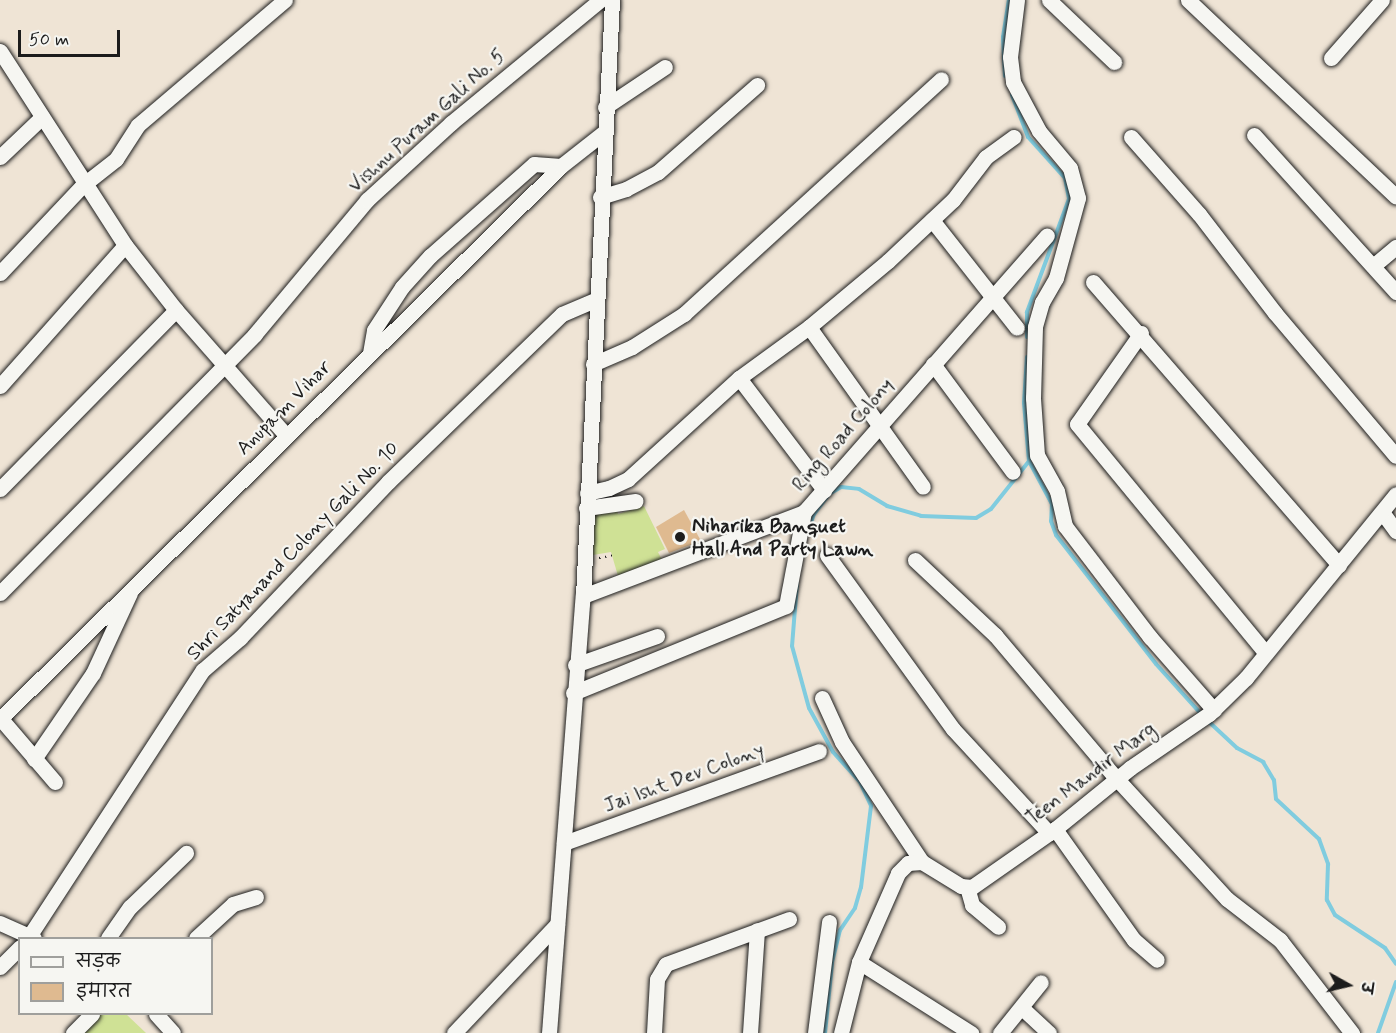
<!DOCTYPE html>
<meta charset="utf-8">
<style>
body{margin:0}
#map{position:relative;width:1396px;height:1033px;overflow:hidden;background:#efe4d5;font-family:Mynerve,"Playpen Sans Deva",sans-serif}
div>[style]{position:absolute}
[style*='--x']{left:calc(var(--x)*1px);top:calc(var(--y)*1px);width:calc(var(--w)*1px);rotate:calc(var(--a)*1deg)}
.green>*{inset:0;background:#cfe195}
.stream>*{height:4px;margin:-2px;padding:0 2px;transform-origin:2px;border-radius:2px;background:#80ccdf}
.building>*{inset:0;background:#dfba90}
.path>*{height:2px;margin-top:-1px;transform-origin:0;background:repeating-linear-gradient(90deg,#1c1c1c 0 1.5px,transparent 0 6px)}
.roads{filter:drop-shadow(0 0 2px #1c1c1c) drop-shadow(0 0 2px #1c1c1c)}
.minor>*{height:15px;margin:-7.5px;padding:0 7.5px;transform-origin:7.5px;border-radius:7.5px;background:#f6f6f2}
.dots>*{width:16px;height:16px;translate:-50% -50%;box-sizing:border-box;border:3px solid #f6f6f2;border-radius:50%}
span{translate:-50% -50%;white-space:nowrap;text-align:center;line-height:1.15;-webkit-text-stroke:4.5px #f6f6f2;paint-order:stroke}
.street-label{font-size:20px;color:#1c1c1c}
.poi-label{font-size:20px;color:#1c1c1c;font-weight:700}
.left{translate:0 -50%;text-align:left}
.legend{position:absolute;left:18px;top:937px;width:195px;height:78px;box-sizing:border-box;background:#f6f6f2;border:2px solid #9f9f9c;margin:0;padding:8px 10px;list-style:none;font-size:18px;color:#1c1c1c}
.legend li{display:flex;align-items:center;gap:12px;height:30px}
.legend b{width:30px;border:2px solid #9f9f9c}
.north{position:absolute;left:1318px;top:955px;width:60px;height:60px;-webkit-text-stroke:4px #f6f6f2;paint-order:stroke;rotate:98deg;font-size:16px;font-weight:700;line-height:24px;text-align:center;color:#1c1c1c}
.north::after{content:'';display:block;margin:auto;width:21px;height:27px;background:#1c1c1c;clip-path:polygon(50% 0,100% 100%,50% 72%,0 100%)}
.scale{position:absolute;left:18px;top:30px;width:102px;height:27px;box-sizing:border-box;border:3px solid #1c1c1c;border-top:0;padding-left:8px;font-size:18px;line-height:21px;white-space:nowrap;color:#1c1c1c;-webkit-text-stroke:4px #f6f6f2;paint-order:stroke}
</style>
<div id="map">
<div class="green">
<i style="clip-path:polygon(644px 506px,665px 549px,658px 552px,662px 560px,618px 576px,611px 552px,593px 555px,595px 512px,617px 510px,618px 514px)"></i>
<i style="clip-path:polygon(96px 1014px,126px 1014px,146px 1033px,77px 1033px)"></i>
</div>
<div class="stream">
<i style="--x:1005;--y:76;--w:39;--a:-93"></i>
<i style="--x:1003;--y:37;--w:37;--a:-81"></i>
<i style="--x:1012;--y:95;--w:45;--a:69.1"></i>
<i style="--x:1028;--y:137;--w:55;--a:47.9"></i>
<i style="--x:1065;--y:178;--w:21;--a:79"></i>
<i style="--x:1069;--y:199;--w:121;--a:110.4"></i>
<i style="--x:1027;--y:312;--w:25;--a:90"></i>
<i style="--x:1029;--y:461;--w:49;--a:61.9"></i>
<i style="--x:1052;--y:504;--w:17;--a:93"></i>
<i style="--x:1051;--y:521;--w:15;--a:70"></i>
<i style="--x:1056;--y:535;--w:163;--a:52.2"></i>
<i style="--x:1156;--y:664;--w:69;--a:48"></i>
<i style="--x:807;--y:534;--w:21;--a:-71"></i>
<i style="--x:814;--y:514;--w:25;--a:-53"></i>
<i style="--x:829;--y:494;--w:14;--a:-30"></i>
<i style="--x:841;--y:487;--w:18;--a:6"></i>
<i style="--x:859;--y:489;--w:33;--a:31"></i>
<i style="--x:887;--y:506;--w:35;--a:16"></i>
<i style="--x:921;--y:516;--w:55;--a:2.1"></i>
<i style="--x:976;--y:518;--w:17;--a:-31"></i>
<i style="--x:991;--y:509;--w:61;--a:-51.6"></i>
<i style="--x:1029;--y:461;--w:58;--a:-94.9"></i>
<i style="--x:1024;--y:403;--w:46;--a:-86.3"></i>
<i style="--x:797;--y:583;--w:63;--a:94.5"></i>
<i style="--x:792;--y:646;--w:64;--a:74.7"></i>
<i style="--x:809;--y:708;--w:50;--a:61.4"></i>
<i style="--x:833;--y:752;--w:40;--a:48"></i>
<i style="--x:860;--y:782;--w:26;--a:65"></i>
<i style="--x:871;--y:806;--w:82;--a:97"></i>
<i style="--x:861;--y:887;--w:22;--a:106"></i>
<i style="--x:855;--y:908;--w:27;--a:124"></i>
<i style="--x:840;--y:930;--w:34;--a:104"></i>
<i style="--x:832;--y:963;--w:70;--a:95.7"></i>
<i style="--x:1207;--y:720;--w:41;--a:43"></i>
<i style="--x:1237;--y:748;--w:30;--a:28"></i>
<i style="--x:1263;--y:762;--w:21;--a:59"></i>
<i style="--x:1274;--y:780;--w:19;--a:84"></i>
<i style="--x:1276;--y:799;--w:59;--a:42.9"></i>
<i style="--x:1319;--y:839;--w:27;--a:70"></i>
<i style="--x:1328;--y:864;--w:36;--a:92"></i>
<i style="--x:1327;--y:900;--w:17;--a:62"></i>
<i style="--x:1335;--y:915;--w:60;--a:33.4"></i>
<i style="--x:1385;--y:948;--w:19;--a:55"></i>
<i style="--x:1378;--y:1033;--w:54;--a:-70.6"></i>
</div>
<div class="building">
<i style="clip-path:polygon(684px 510px,701px 541px,669px 553px,656px 527px)"></i>
</div>
<div class="path">
<i style="--x:599;--y:558;--w:15;--a:-11"></i>
</div>
<div class="roads">
<div class="minor">
<i style="--x:1017;--y:0;--w:57;--a:97"></i>
<i style="--x:1010;--y:57;--w:25;--a:83"></i>
<i style="--x:1013;--y:82;--w:55;--a:62"></i>
<i style="--x:1039;--y:131;--w:48;--a:50"></i>
<i style="--x:1070;--y:168;--w:31;--a:75"></i>
<i style="--x:1078;--y:198;--w:83;--a:105.4"></i>
<i style="--x:1056;--y:278;--w:28;--a:120"></i>
<i style="--x:1042;--y:302;--w:26;--a:106"></i>
<i style="--x:1035;--y:327;--w:71;--a:91.6"></i>
<i style="--x:1033;--y:398;--w:57;--a:86"></i>
<i style="--x:1037;--y:455;--w:41;--a:60.9"></i>
<i style="--x:1057;--y:491;--w:36;--a:77"></i>
<i style="--x:1065;--y:526;--w:140;--a:52.6"></i>
<i style="--x:1150;--y:637;--w:97;--a:48.8"></i>
<i style="--x:1049;--y:0;--w:90;--a:43.6"></i>
<i style="--x:1188;--y:0;--w:286;--a:43.4"></i>
<i style="--x:0;--y:51;--w:231;--a:57.2"></i>
<i style="--x:125;--y:245;--w:83;--a:51.9"></i>
<i style="--x:176;--y:310;--w:167;--a:48.7"></i>
<i style="--x:1331;--y:58;--w:77;--a:-48.7"></i>
<i style="--x:605;--y:107;--w:72;--a:-33.7"></i>
<i style="--x:1254;--y:135;--w:212;--a:47.9"></i>
<i style="--x:1131;--y:137;--w:103;--a:48.6"></i>
<i style="--x:1199;--y:214;--w:125;--a:52.5"></i>
<i style="--x:1275;--y:313;--w:187;--a:49.8"></i>
<i style="--x:0;--y:157;--w:58;--a:-43.6"></i>
<i style="--x:600;--y:197;--w:27;--a:-17"></i>
<i style="--x:626;--y:189;--w:36;--a:-28"></i>
<i style="--x:658;--y:172;--w:132;--a:-41.3"></i>
<i style="--x:932;--y:220;--w:137;--a:51.8"></i>
<i style="--x:1373;--y:266;--w:30;--a:-40"></i>
<i style="--x:0;--y:273;--w:121;--a:-46.7"></i>
<i style="--x:83;--y:185;--w:42;--a:-38.2"></i>
<i style="--x:116;--y:159;--w:40;--a:-57.1"></i>
<i style="--x:138;--y:125;--w:193;--a:-40.4"></i>
<i style="--x:1093;--y:282;--w:375;--a:49"></i>
<i style="--x:809;--y:327;--w:196;--a:54.5"></i>
<i style="--x:1141;--y:333;--w:111;--a:125.1"></i>
<i style="--x:1077;--y:424;--w:296;--a:50.5"></i>
<i style="--x:370;--y:353;--w:23;--a:-80"></i>
<i style="--x:374;--y:330;--w:51;--a:-56.9"></i>
<i style="--x:402;--y:287;--w:42;--a:-47.9"></i>
<i style="--x:430;--y:256;--w:139;--a:-41.5"></i>
<i style="--x:534;--y:164;--w:27;--a:4"></i>
<i style="--x:593;--y:364;--w:43;--a:-23.6"></i>
<i style="--x:632;--y:347;--w:62;--a:-32.4"></i>
<i style="--x:684;--y:314;--w:348;--a:-42.4"></i>
<i style="--x:933;--y:364;--w:134;--a:53.5"></i>
<i style="--x:739;--y:378;--w:141;--a:52.8"></i>
<i style="--x:0;--y:386;--w:188;--a:-48.4"></i>
<i style="--x:0;--y:489;--w:251;--a:-45.5"></i>
<i style="--x:587;--y:493;--w:23;--a:-13"></i>
<i style="--x:609;--y:488;--w:21;--a:-25"></i>
<i style="--x:628;--y:479;--w:150;--a:-42.3"></i>
<i style="--x:739;--y:378;--w:87;--a:-36.1"></i>
<i style="--x:809;--y:327;--w:103;--a:-39.9"></i>
<i style="--x:888;--y:261;--w:89;--a:-43.2"></i>
<i style="--x:953;--y:200;--w:54;--a:-52.5"></i>
<i style="--x:986;--y:157;--w:34;--a:-36"></i>
<i style="--x:586;--y:508;--w:50;--a:-8"></i>
<i style="--x:1382;--y:512;--w:24;--a:54"></i>
<i style="--x:827;--y:555;--w:215;--a:54.1"></i>
<i style="--x:953;--y:729;--w:142;--a:47.3"></i>
<i style="--x:915;--y:560;--w:110;--a:43.2"></i>
<i style="--x:995;--y:635;--w:187;--a:49.8"></i>
<i style="--x:1116;--y:778;--w:164;--a:47.5"></i>
<i style="--x:1227;--y:899;--w:67;--a:37.7"></i>
<i style="--x:1280;--y:940;--w:118;--a:52.3"></i>
<i style="--x:0;--y:593;--w:363;--a:-45.4"></i>
<i style="--x:255;--y:334;--w:175;--a:-50.1"></i>
<i style="--x:367;--y:200;--w:114;--a:-42.5"></i>
<i style="--x:451;--y:123;--w:193;--a:-39.5"></i>
<i style="--x:583;--y:596;--w:236;--a:-20.8"></i>
<i style="--x:804;--y:512;--w:368;--a:-48.7"></i>
<i style="--x:575;--y:665;--w:87;--a:-19.5"></i>
<i style="--x:573;--y:693;--w:230;--a:-22.2"></i>
<i style="--x:786;--y:606;--w:96;--a:-79.2"></i>
<i style="--x:822;--y:698;--w:48;--a:65.6"></i>
<i style="--x:842;--y:742;--w:144;--a:56.3"></i>
<i style="--x:0;--y:719;--w:788;--a:-44.59"></i>
<i style="--x:561;--y:166;--w:53;--a:-38.2"></i>
<i style="--x:1;--y:719;--w:83;--a:49.4"></i>
<i style="--x:34;--y:759;--w:104;--a:-55.5"></i>
<i style="--x:93;--y:673;--w:88;--a:-65.2"></i>
<i style="--x:1055;--y:829;--w:136;--a:54.6"></i>
<i style="--x:1134;--y:940;--w:30;--a:41"></i>
<i style="--x:564;--y:843;--w:271;--a:-19.8"></i>
<i style="--x:967;--y:887;--w:19;--a:74"></i>
<i style="--x:972;--y:905;--w:34;--a:40"></i>
<i style="--x:0;--y:923;--w:37;--a:24"></i>
<i style="--x:28;--y:938;--w:320;--a:-56.9"></i>
<i style="--x:203;--y:670;--w:49;--a:-40.9"></i>
<i style="--x:240;--y:638;--w:215;--a:-46.5"></i>
<i style="--x:388;--y:482;--w:242;--a:-44"></i>
<i style="--x:562;--y:314;--w:36;--a:-23"></i>
<i style="--x:108;--y:938;--w:38;--a:-55"></i>
<i style="--x:130;--y:907;--w:78;--a:-44"></i>
<i style="--x:196;--y:938;--w:50;--a:-42.6"></i>
<i style="--x:233;--y:904;--w:24;--a:-17"></i>
<i style="--x:859;--y:962;--w:133;--a:32.4"></i>
<i style="--x:0;--y:967;--w:28;--a:-45"></i>
<i style="--x:1022;--y:1008;--w:37;--a:43"></i>
<i style="--x:156;--y:1014;--w:25;--a:48"></i>
<i style="--x:73;--y:1033;--w:27;--a:-45"></i>
<i style="--x:454;--y:1033;--w:150;--a:-46.6"></i>
<i style="--x:549;--y:1033;--w:438;--a:-85.6"></i>
<i style="--x:583;--y:596;--w:597;--a:-87.21"></i>
<i style="--x:654;--y:1033;--w:54;--a:-86.8"></i>
<i style="--x:657;--y:979;--w:17;--a:-59"></i>
<i style="--x:666;--y:964;--w:131;--a:-20.1"></i>
<i style="--x:750;--y:1033;--w:103;--a:-86.1"></i>
<i style="--x:815;--y:1033;--w:112;--a:-82.8"></i>
<i style="--x:841;--y:1033;--w:73;--a:-75.8"></i>
<i style="--x:859;--y:962;--w:97;--a:-66.3"></i>
<i style="--x:898;--y:873;--w:14;--a:-45"></i>
<i style="--x:908;--y:863;--w:14;--a:-4"></i>
<i style="--x:922;--y:862;--w:46;--a:31.6"></i>
<i style="--x:961;--y:886;--w:11;--a:5"></i>
<i style="--x:972;--y:887;--w:101;--a:-34.9"></i>
<i style="--x:1055;--y:829;--w:97;--a:-39.1"></i>
<i style="--x:1130;--y:768;--w:96;--a:-34.4"></i>
<i style="--x:1209;--y:714;--w:52;--a:-44.2"></i>
<i style="--x:1246;--y:678;--w:237;--a:-50.8"></i>
<i style="--x:1000;--y:1033;--w:65;--a:-51.2"></i>
</div>
</div>
<div class="dots">
<i style="left:680px;top:537px;background:#1c1c1c"></i>
</div>
<div class="street-label">
<span style="left:427px;top:121px;rotate:-42deg">Vishnu Puram Gali No. 5</span>
<span style="left:284px;top:408px;rotate:-45deg">Anupam Vihar</span>
<span style="left:843px;top:435px;rotate:-49deg">Ring Road Colony</span>
<span style="left:293px;top:551px;rotate:-46deg">Shri Satyanand Colony Gali No. 10</span>
<span style="left:1091px;top:774px;rotate:-37deg">Teen Mandir Marg</span>
<span style="left:684px;top:778px;rotate:-20deg">Jai Isht Dev Colony</span>
</div>
<div class="poi-label">
<span class="left" style="left:692px;top:538px">Niharika Banquet<br>Hall And Party Lawn</span>
</div>
<ul class="legend">
<li><b style="height:8px;background:#f6f6f2"></b>सड़क</li>
<li><b style="height:16px;background:#dfba90"></b>इमारत</li>
</ul>
<div class="north">उ</div>
<div class="scale">50 m</div>
</div>
